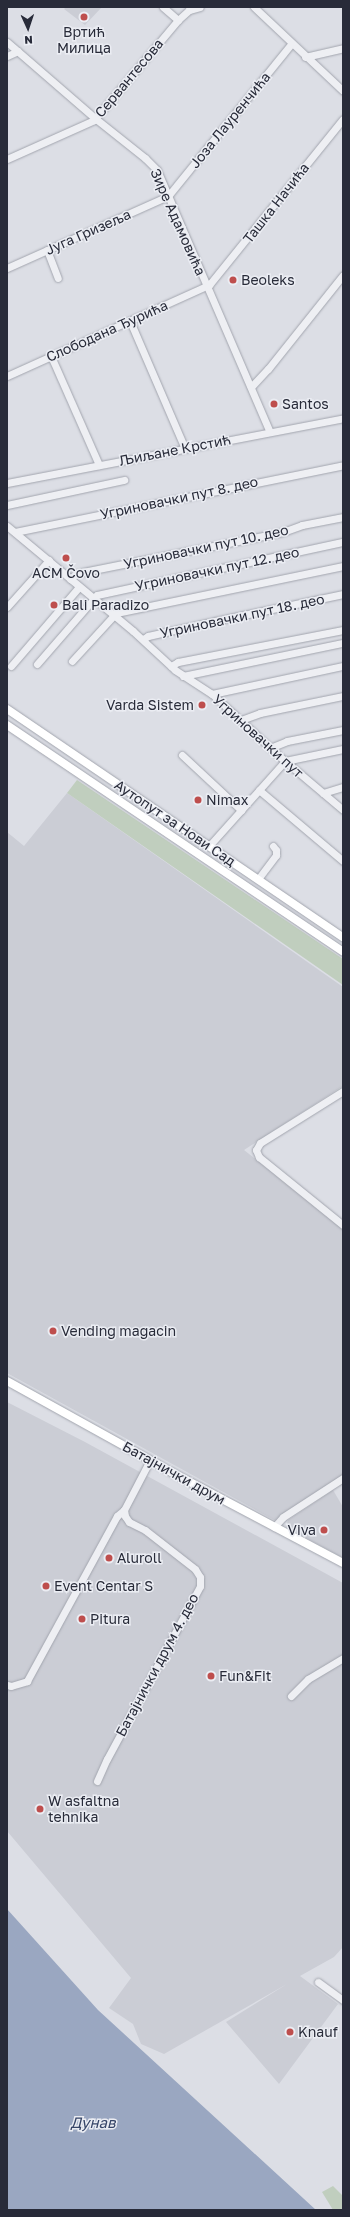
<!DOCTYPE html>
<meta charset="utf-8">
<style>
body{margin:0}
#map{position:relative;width:350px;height:2217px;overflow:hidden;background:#dcdee5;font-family:"Golos Text",sans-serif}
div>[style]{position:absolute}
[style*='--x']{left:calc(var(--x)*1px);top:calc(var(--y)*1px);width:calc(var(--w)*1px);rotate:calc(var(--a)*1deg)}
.built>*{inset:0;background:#cbcdd5}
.green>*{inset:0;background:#c0cebe}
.water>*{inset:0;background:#9aa7c1}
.roads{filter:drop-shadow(0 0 1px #a2a5ae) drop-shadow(0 0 1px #a2a5ae)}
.minor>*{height:7px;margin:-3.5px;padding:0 3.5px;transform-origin:3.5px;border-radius:3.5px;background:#eeeff3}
.major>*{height:8px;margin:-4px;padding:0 4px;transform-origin:4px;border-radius:4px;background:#fff}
.dots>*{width:11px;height:11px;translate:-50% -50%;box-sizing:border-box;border:2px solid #ebedf3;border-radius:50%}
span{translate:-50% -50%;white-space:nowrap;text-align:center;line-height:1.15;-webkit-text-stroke:3px #ebedf3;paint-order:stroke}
.poi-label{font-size:14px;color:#282b39}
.left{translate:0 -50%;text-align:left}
.right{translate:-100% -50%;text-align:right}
.street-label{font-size:14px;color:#282b39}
.water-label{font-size:15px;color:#364568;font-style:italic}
.frame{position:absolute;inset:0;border:8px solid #282b39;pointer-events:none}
.north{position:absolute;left:8px;top:8px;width:40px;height:40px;-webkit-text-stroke:3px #ebedf3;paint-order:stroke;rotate:177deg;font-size:11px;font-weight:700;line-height:16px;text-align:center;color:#282b39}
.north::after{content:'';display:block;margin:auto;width:14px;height:18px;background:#282b39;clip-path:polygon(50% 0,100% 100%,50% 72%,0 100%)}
</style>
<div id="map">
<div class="built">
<i style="clip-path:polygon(66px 7px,102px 7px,85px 25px,64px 9px)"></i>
<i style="clip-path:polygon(67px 793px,343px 987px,343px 1086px,244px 1150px,343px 1229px,343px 1477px,276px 1521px,7px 1373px,7px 832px,24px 846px)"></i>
<i style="clip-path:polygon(7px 1402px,85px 1442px,343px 1583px,343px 1947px,334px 1957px,300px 1976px,338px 2004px,279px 2084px,226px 2022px,287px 1984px,164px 2054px,141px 2044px,133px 2024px,109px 2008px,131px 1978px,7px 1831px)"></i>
<i style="clip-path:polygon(333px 1490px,343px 1507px,343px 1558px,286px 1527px,288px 1520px)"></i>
</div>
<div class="green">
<i style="clip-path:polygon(77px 780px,343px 959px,343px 985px,67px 793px)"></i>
<i style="clip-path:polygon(333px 2186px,343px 2196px,343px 2210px,333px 2210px,322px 2192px)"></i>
</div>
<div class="water">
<i style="clip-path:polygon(7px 1909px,98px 2010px,316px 2210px,7px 2210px)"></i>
</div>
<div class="roads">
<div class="minor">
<i style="--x:163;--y:7;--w:20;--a:41"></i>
<i style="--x:254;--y:7;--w:122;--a:43.3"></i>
<i style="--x:7;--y:42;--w:118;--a:40.9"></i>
<i style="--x:96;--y:119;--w:63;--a:38.5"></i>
<i style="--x:145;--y:158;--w:17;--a:45"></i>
<i style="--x:157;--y:170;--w:285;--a:66.7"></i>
<i style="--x:7;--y:56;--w:12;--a:-24"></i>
<i style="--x:305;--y:57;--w:39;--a:-13"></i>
<i style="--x:7;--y:159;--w:95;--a:-24.1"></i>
<i style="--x:94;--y:120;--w:131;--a:-50"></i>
<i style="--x:178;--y:20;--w:15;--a:-42"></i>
<i style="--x:189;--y:10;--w:11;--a:-15"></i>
<i style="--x:47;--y:250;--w:30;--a:69"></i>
<i style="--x:7;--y:268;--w:176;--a:-24.1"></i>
<i style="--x:168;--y:196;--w:196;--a:-51"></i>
<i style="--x:130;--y:321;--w:139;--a:66.7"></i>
<i style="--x:51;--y:356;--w:119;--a:66.2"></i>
<i style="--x:7;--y:376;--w:222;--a:-24.3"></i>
<i style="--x:209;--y:285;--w:213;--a:-51.1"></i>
<i style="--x:251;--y:387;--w:25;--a:-47"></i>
<i style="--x:268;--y:369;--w:120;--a:-51.4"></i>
<i style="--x:7;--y:483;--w:342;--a:-10.9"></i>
<i style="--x:7;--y:505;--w:120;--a:-12.1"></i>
<i style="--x:7;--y:526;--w:164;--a:39.8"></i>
<i style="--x:133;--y:631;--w:57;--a:42.9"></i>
<i style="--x:175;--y:670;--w:44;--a:33"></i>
<i style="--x:212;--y:694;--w:90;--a:42.7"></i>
<i style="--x:278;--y:755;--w:85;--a:40.2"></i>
<i style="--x:15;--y:532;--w:335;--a:-11.5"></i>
<i style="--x:70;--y:579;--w:8;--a:-40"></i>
<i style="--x:76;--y:574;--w:7;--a:-16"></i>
<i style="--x:83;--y:572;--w:204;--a:-11.3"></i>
<i style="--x:283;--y:532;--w:20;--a:-20"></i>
<i style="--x:302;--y:525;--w:42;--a:-11"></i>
<i style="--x:7;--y:607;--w:63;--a:-48.2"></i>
<i style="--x:143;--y:639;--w:6;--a:-31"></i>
<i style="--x:148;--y:636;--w:69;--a:-12.6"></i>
<i style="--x:215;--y:621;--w:131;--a:-11.9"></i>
<i style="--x:72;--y:661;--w:65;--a:-47.5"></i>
<i style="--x:116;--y:613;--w:232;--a:-11.7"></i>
<i style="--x:37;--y:664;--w:91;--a:-49"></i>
<i style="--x:97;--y:595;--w:252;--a:-12.2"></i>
<i style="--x:11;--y:666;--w:104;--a:-49.3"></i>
<i style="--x:171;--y:666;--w:8;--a:-30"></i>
<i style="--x:178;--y:662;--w:168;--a:-11"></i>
<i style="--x:183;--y:676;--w:163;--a:-11.7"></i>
<i style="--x:212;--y:694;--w:134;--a:-12.1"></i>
<i style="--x:241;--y:720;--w:20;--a:-20"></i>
<i style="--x:260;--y:713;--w:85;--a:-11.6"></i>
<i style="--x:270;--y:748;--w:18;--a:-22"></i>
<i style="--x:287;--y:741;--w:57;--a:-11.1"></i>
<i style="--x:182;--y:755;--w:81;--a:43"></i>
<i style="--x:285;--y:761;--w:59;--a:-11.7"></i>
<i style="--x:259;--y:790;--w:110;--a:40.2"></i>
<i style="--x:323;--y:793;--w:21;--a:-17"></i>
<i style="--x:209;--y:846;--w:114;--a:-48.2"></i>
<i style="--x:258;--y:879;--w:30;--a:-53"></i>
<i style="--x:276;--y:855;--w:5;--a:-90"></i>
<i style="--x:276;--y:850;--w:5;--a:-127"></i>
<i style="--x:343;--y:1091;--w:98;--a:147.9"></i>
<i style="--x:260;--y:1143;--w:8;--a:120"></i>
<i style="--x:256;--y:1150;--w:8;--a:67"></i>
<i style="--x:259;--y:1157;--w:108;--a:39"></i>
<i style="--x:274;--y:1527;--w:13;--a:-48"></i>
<i style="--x:283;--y:1517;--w:72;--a:-33"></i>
<i style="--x:7;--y:1685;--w:4;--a:14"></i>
<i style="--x:11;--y:1686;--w:17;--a:-17"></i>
<i style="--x:27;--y:1681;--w:188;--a:-61.4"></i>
<i style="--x:117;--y:1516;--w:9;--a:-41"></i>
<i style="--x:124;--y:1510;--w:56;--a:-62.5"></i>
<i style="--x:291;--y:1696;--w:24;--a:-45"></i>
<i style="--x:308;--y:1679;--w:41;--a:-31"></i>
<i style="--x:97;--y:1781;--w:24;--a:-66"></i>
<i style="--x:107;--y:1759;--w:196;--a:-61.7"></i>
<i style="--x:200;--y:1586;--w:9;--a:-90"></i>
<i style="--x:200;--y:1577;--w:9;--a:-122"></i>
<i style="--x:195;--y:1569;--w:63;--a:-142"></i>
<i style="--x:145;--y:1530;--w:18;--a:-153"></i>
<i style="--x:129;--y:1522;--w:7;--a:-124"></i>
<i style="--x:125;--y:1516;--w:6;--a:-99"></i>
<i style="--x:318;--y:1982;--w:31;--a:36"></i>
</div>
<div class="major">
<i style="--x:7;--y:709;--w:406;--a:34.2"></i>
<i style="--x:7;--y:725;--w:405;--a:34"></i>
<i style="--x:7;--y:1381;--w:190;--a:29"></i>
<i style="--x:173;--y:1473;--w:192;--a:27.9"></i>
</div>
</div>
<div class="dots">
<i style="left:84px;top:17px;background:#be4e4d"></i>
<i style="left:233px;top:280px;background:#be4e4d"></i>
<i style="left:274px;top:404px;background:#be4e4d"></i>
<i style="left:66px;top:558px;background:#be4e4d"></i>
<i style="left:54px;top:605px;background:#be4e4d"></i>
<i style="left:202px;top:705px;background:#be4e4d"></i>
<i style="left:198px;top:800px;background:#be4e4d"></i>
<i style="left:53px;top:1331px;background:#be4e4d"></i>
<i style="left:324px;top:1530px;background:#be4e4d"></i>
<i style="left:109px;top:1558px;background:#be4e4d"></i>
<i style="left:46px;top:1586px;background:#be4e4d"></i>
<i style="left:82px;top:1619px;background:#be4e4d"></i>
<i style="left:211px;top:1676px;background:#be4e4d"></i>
<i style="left:40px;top:1809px;background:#be4e4d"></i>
<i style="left:290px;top:2032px;background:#be4e4d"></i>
</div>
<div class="poi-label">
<span style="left:84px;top:40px">Вртић<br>Милица</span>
<span class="left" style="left:241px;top:280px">Beoleks</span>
<span class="left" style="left:282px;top:404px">Santos</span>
<span style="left:66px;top:573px">ACM Čovo</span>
<span class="left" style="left:62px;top:605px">Bali Paradizo</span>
<span class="right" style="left:194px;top:705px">Varda Sistem</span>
<span class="left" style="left:206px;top:800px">Nimax</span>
<span class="left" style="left:61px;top:1331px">Vending magacin</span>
<span class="right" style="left:316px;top:1530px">Viva</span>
<span class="left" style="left:117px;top:1558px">Aluroll</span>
<span class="left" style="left:54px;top:1586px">Event Centar S</span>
<span class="left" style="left:90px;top:1619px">Pitura</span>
<span class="left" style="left:219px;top:1676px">Fun&amp;Fit</span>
<span class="left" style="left:48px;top:1809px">W asfaltna<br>tehnika</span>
<span class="left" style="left:298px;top:2032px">Knauf</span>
</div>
<div class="street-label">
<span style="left:129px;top:78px;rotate:-50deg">Сервантесова</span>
<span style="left:230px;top:120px;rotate:-51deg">Јоза Лауренчића</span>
<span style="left:276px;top:203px;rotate:-52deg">Ташка Начића</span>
<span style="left:178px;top:222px;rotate:66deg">Зире Адамовића</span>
<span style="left:88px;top:232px;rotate:-24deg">Југа Гризеља</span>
<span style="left:107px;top:331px;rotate:-24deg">Слободана Ђурића</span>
<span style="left:175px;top:450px;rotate:-11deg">Љиљане Крстић</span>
<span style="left:179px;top:498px;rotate:-12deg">Угриновачки пут 8. део</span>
<span style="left:206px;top:547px;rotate:-12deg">Угриновачки пут 10. део</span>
<span style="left:217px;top:569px;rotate:-12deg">Угриновачки пут 12. део</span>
<span style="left:242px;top:616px;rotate:-12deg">Угриновачки пут 18. део</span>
<span style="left:258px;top:736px;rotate:42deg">Угриновачки пут</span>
<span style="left:175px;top:823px;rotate:34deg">Аутопут за Нови Сад</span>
<span style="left:174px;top:1473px;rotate:29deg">Батајнички друм</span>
<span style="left:157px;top:1665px;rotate:-62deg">Батајнички друм 4. део</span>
</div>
<div class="water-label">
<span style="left:93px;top:2123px">Дунав</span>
</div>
<div class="frame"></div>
<div class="north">N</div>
</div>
